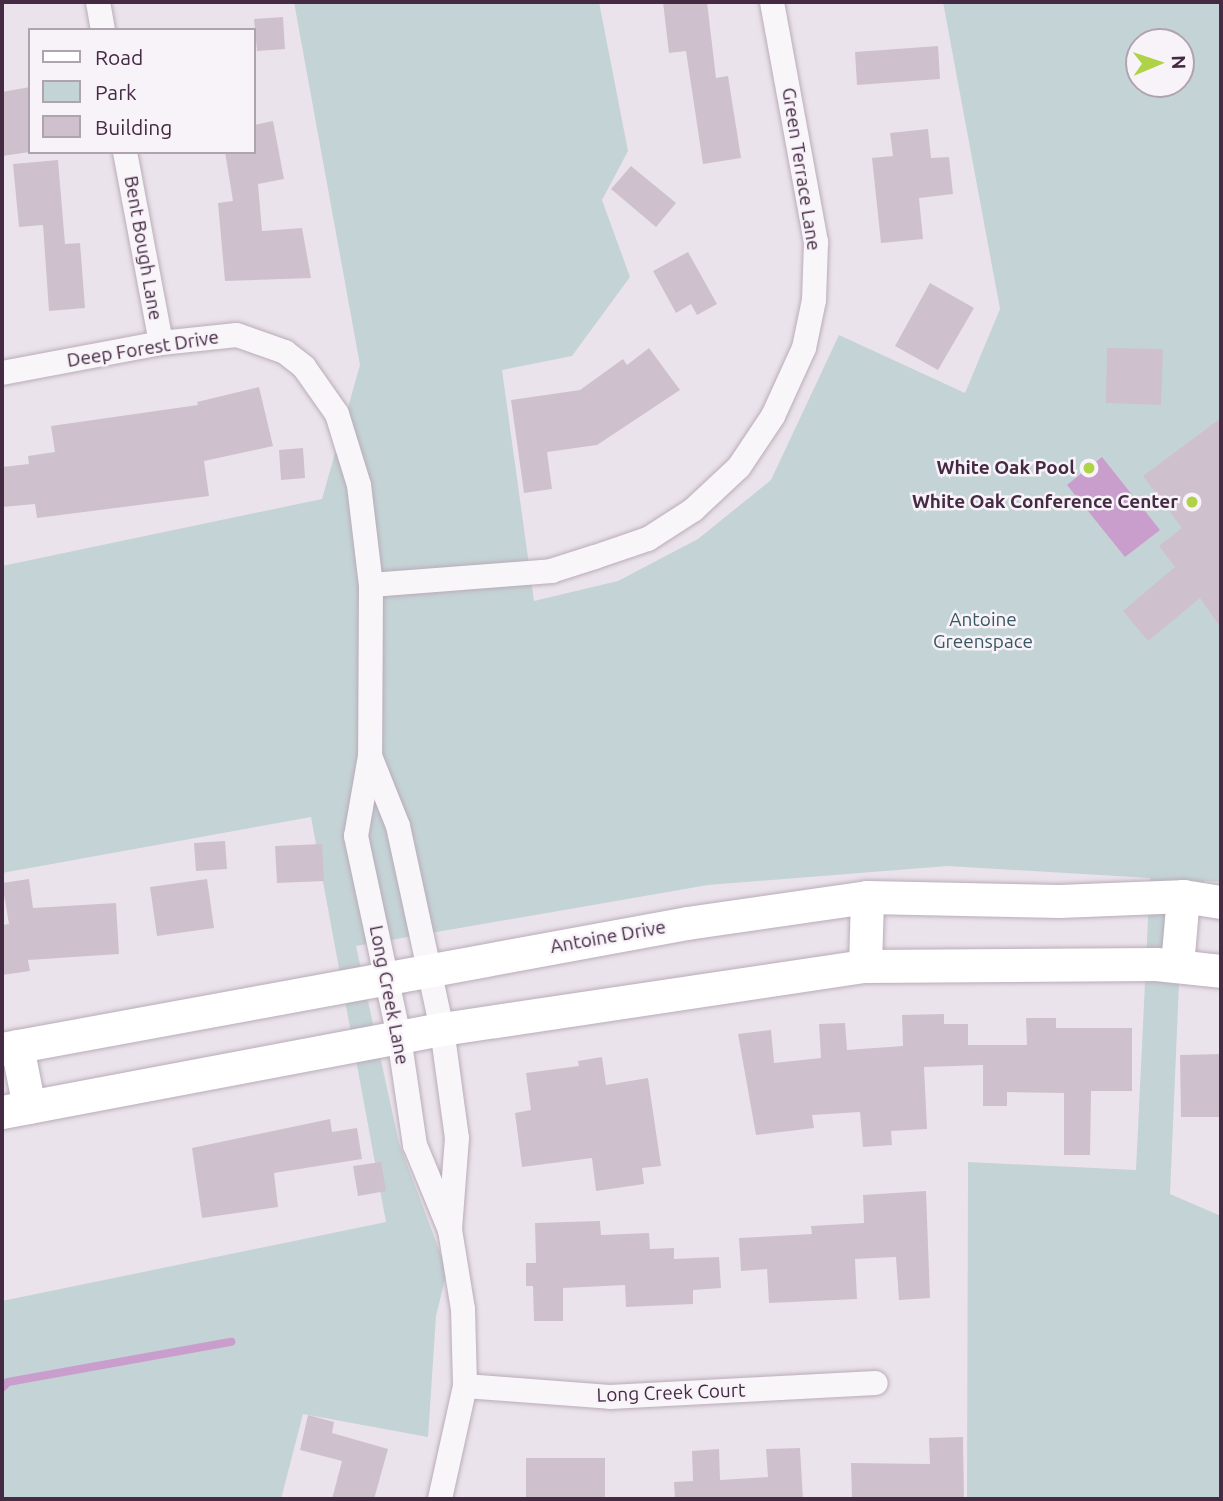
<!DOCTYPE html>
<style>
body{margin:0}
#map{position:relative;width:1223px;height:1501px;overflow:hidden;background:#ebe3eb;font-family:Ubuntu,sans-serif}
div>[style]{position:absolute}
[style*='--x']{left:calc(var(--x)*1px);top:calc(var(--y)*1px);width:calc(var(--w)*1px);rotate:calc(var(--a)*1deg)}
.green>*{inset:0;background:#c4d3d6}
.water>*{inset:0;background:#c99dcc}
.stream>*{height:8px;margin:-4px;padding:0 4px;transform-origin:4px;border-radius:4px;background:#c99dcc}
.building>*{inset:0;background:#cfc0ce}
.roads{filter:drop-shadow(0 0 2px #b9acb9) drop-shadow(0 0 2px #b9acb9)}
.street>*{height:24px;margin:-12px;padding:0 12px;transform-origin:12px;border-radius:12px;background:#f9f6f9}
.secondary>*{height:33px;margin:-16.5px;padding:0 16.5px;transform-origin:16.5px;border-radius:16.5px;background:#fff}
.dots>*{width:19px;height:19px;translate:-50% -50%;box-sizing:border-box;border:4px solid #f8f3f9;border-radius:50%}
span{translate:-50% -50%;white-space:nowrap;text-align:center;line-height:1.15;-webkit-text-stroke:5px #f8f3f9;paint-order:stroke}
.street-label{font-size:19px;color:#442a43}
.poi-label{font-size:19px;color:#442a43;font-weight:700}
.right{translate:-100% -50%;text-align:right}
.park-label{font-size:19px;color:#375761}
.frame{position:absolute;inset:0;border:4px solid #442a43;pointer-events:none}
.legend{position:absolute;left:28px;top:28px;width:228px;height:126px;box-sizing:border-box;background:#f8f3f9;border:2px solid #b0a3b0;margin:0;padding:9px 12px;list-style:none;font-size:21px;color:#442a43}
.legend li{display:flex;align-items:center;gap:14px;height:35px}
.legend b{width:35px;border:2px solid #b0a3b0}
.north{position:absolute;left:1125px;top:28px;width:70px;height:70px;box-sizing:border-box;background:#f8f3f9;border:2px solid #b0a3b0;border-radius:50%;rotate:88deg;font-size:19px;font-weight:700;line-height:28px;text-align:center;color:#442a43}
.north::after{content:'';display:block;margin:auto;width:24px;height:32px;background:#aed346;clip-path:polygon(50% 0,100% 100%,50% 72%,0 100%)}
</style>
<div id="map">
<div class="green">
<i style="clip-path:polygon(evenodd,294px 2px,599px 2px,628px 151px,602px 200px,630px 277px,572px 356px,502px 370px,534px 601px,618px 581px,698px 539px,771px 480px,839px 335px,965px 393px,1000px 309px,943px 2px,1221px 2px,1221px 882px,1204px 881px,1179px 983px,1170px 1194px,1221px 1216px,1221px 1499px,967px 1499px,968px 1162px,1136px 1170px,1150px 878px,948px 866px,708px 885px,356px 946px,399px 1143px,447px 1271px,436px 1316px,428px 1437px,303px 1414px,281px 1499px,2px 1499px,2px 1301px,386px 1222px,311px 817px,2px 873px,2px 566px,322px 499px,360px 365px,294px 2px,1139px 42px,1181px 42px,1181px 84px,1139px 84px,1139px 42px)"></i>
</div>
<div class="water">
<i style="clip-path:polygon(1102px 457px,1160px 530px,1125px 557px,1067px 485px)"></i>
</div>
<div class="stream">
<i style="--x:2;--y:1388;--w:8;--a:-45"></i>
<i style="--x:8;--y:1382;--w:227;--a:-10.2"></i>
</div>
<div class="building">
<i style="clip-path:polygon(663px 2px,707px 2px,716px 78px,728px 76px,741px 158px,703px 164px,686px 51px,669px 53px)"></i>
<i style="clip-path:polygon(283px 17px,285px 49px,257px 51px,254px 19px)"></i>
<i style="clip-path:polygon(938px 46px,940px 79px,857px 85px,855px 52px)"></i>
<i style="clip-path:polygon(30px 87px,30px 152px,2px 156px,2px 92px)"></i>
<i style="clip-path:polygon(273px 121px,284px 179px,258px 184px,262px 231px,302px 228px,311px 278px,225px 281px,218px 203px,233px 201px,225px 152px,254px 152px,254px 125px)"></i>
<i style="clip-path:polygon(928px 129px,931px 158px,949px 157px,953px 194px,919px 198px,923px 239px,881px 243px,872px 158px,893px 156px,890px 133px)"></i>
<i style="clip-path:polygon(58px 160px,65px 244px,80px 243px,85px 308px,49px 311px,43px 225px,19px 227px,13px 164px)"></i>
<i style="clip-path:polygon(631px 166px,676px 203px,656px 227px,611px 189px)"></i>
<i style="clip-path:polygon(688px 252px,717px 304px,697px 315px,691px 304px,676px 313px,653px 271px)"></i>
<i style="clip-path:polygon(930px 283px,974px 308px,938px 370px,895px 346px)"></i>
<i style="clip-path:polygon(649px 348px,680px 390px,597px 445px,547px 452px,552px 489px,524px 493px,511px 400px,580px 390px,623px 359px,627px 365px)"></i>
<i style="clip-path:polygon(1107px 348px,1163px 349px,1161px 405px,1106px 403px)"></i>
<i style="clip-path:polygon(259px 387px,273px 446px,204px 461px,209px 496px,37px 518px,35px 504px,2px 507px,2px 467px,29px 464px,28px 456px,55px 452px,51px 426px,198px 405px,197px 402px)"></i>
<i style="clip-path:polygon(1221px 418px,1221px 628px,1200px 598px,1148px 641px,1123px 611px,1175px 567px,1159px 546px,1182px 528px,1143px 476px)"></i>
<i style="clip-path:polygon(303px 448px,305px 478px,281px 480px,279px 450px)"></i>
<i style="clip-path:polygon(225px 841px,227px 869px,196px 871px,194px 843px)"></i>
<i style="clip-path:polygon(322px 844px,324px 881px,277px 883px,275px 846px)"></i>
<i style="clip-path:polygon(29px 879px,33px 908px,116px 903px,119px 954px,28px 960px,30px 971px,2px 975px,2px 925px,9px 924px,2px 883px)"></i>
<i style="clip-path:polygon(207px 879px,214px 928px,157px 936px,150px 887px)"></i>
<i style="clip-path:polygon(944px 1014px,944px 1024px,968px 1024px,968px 1045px,1027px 1045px,1026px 1018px,1056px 1018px,1056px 1028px,1132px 1028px,1132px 1091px,1091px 1091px,1090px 1155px,1064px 1155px,1064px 1093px,1007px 1092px,1007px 1106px,983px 1106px,983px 1065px,924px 1067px,927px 1129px,891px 1131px,892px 1145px,863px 1147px,860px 1112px,812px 1115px,814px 1128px,756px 1135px,738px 1034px,771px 1030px,774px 1063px,821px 1058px,819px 1024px,845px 1023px,847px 1050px,903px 1046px,902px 1015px)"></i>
<i style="clip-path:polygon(1221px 1054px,1221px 1117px,1181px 1117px,1180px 1055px)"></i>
<i style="clip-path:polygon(602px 1057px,606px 1085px,648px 1078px,661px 1166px,642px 1168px,644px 1184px,596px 1191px,592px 1158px,522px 1167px,515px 1113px,531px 1110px,526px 1073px,579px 1066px,578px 1061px)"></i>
<i style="clip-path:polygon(330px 1119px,332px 1132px,357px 1128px,362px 1159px,274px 1173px,278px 1207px,202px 1218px,192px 1148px)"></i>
<i style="clip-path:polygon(381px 1162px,386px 1191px,358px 1196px,353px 1166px)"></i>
<i style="clip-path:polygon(926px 1191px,930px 1298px,899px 1300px,896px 1257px,855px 1259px,857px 1299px,769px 1303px,767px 1269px,741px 1271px,739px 1238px,812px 1234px,811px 1226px,864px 1223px,863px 1195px)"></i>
<i style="clip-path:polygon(600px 1221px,601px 1235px,649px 1233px,650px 1249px,674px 1248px,674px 1259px,719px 1257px,721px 1288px,693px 1290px,693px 1304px,626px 1307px,625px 1285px,563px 1288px,563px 1321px,534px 1321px,533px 1286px,526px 1286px,526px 1263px,536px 1263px,535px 1223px)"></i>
<i style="clip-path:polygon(308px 1415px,334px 1422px,332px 1433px,388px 1449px,374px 1499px,332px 1499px,342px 1461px,300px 1450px)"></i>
<i style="clip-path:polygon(963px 1437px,964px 1499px,852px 1499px,851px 1463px,930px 1464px,929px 1438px)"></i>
<i style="clip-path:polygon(800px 1448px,803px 1499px,675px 1499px,674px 1482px,693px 1481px,692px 1451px,719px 1449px,720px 1480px,768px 1477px,766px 1449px)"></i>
<i style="clip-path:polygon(526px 1458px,605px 1458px,605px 1499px,526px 1499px)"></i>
</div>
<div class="roads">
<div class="street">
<i style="--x:98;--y:2;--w:28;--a:80"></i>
<i style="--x:125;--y:152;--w:194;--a:79.3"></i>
<i style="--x:2;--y:373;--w:162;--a:-10.7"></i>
<i style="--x:161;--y:343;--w:76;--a:-6"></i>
<i style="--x:237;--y:335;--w:51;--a:19.5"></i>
<i style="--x:285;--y:352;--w:24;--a:38"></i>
<i style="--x:304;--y:367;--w:57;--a:54.9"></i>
<i style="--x:337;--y:414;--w:74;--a:72.8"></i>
<i style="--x:359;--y:485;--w:101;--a:83.2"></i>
<i style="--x:371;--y:585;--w:171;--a:90.3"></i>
<i style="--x:370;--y:756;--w:81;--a:99.9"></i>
<i style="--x:356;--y:836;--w:206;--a:77.9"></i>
<i style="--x:399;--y:1037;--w:109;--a:81.6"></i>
<i style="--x:415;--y:1145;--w:92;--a:67.6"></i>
<i style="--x:371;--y:585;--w:181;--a:-4.4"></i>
<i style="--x:551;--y:571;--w:46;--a:-17.7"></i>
<i style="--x:595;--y:557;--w:56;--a:-18.8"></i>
<i style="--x:648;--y:539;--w:54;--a:-32.8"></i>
<i style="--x:693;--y:510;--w:63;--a:-43.1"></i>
<i style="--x:739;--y:467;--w:61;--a:-56.3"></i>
<i style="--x:773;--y:416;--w:75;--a:-65.5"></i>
<i style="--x:804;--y:348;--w:49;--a:-78.2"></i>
<i style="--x:814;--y:300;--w:58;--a:-88"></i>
<i style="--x:816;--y:242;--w:244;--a:-100.4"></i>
<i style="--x:370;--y:756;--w:75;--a:68.2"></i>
<i style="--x:398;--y:826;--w:208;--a:77.8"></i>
<i style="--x:442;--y:1029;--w:110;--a:82.2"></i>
<i style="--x:457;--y:1138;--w:92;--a:94.4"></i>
<i style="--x:450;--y:1230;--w:80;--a:80.7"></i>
<i style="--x:463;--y:1309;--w:77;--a:88.5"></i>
<i style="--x:465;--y:1386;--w:116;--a:102.5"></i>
<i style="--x:465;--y:1386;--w:145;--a:4.3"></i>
<i style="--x:610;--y:1397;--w:266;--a:-3"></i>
</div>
<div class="secondary">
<i style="--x:1177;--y:965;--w:69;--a:-85"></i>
<i style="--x:865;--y:966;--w:69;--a:-88.3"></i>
<i style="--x:17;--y:1046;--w:62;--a:78.9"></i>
<i style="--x:2;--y:1049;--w:696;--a:-10.42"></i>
<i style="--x:687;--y:923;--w:182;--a:-8.2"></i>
<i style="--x:867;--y:897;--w:192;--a:1.2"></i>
<i style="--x:1059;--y:901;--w:124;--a:-2.3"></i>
<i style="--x:1183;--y:896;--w:38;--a:9"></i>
<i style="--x:2;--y:1112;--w:448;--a:-10.7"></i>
<i style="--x:442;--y:1029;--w:428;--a:-8.5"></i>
<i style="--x:865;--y:966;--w:291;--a:-0.4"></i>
<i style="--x:1156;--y:964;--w:65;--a:6.1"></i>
</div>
</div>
<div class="dots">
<i style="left:1089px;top:468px;background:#aed346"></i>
<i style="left:1192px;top:502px;background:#aed346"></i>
</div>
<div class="street-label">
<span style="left:801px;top:169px;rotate:81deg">Green Terrace Lane</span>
<span style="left:143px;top:248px;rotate:80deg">Bent Bough Lane</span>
<span style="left:143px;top:349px;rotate:-9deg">Deep Forest Drive</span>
<span style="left:608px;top:937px;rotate:-10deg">Antoine Drive</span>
<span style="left:389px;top:995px;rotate:79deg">Long Creek Lane</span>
<span style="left:671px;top:1393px;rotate:-2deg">Long Creek Court</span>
</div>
<div class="poi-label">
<span class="right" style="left:1075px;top:468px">White Oak Pool</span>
<span class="right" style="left:1178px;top:502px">White Oak Conference Center</span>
</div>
<div class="park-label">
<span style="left:983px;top:631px">Antoine<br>Greenspace</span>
</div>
<div class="frame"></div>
<ul class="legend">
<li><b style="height:9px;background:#fff"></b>Road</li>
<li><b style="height:19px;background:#c4d3d6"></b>Park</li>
<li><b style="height:19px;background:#cfc0ce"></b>Building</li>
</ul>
<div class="north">N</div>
</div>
